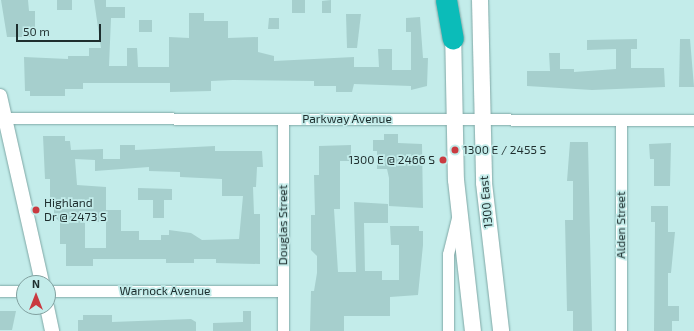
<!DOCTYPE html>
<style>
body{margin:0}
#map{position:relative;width:694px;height:331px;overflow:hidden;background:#c3ecea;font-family:"Exo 2",sans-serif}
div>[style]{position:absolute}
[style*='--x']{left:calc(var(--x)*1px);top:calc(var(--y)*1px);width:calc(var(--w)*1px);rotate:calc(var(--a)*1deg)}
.building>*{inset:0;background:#a6cfcd}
.roads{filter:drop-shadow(0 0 1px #7fa7a5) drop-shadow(0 0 1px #7fa7a5)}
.minor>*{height:11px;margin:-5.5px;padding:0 5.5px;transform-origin:5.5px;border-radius:5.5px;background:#fff}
.tertiary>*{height:14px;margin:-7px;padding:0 7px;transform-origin:7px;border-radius:7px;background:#fff}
.secondary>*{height:16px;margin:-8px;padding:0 8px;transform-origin:8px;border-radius:8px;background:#fff}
.motorway>*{height:21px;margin:-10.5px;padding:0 10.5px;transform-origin:10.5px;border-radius:10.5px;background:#0bbcb9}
.dots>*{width:11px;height:11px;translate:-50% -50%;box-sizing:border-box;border:2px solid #c3ecea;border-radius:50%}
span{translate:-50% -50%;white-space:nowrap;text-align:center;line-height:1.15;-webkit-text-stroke:3.5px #c3ecea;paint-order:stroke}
.street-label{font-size:12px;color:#1e2e2e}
.poi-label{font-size:12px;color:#1e2e2e}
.left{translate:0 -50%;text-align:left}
.right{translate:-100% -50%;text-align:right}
.north{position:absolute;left:16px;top:275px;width:40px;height:40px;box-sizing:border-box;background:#c3ecea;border:1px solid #81a09f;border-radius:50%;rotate:0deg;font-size:11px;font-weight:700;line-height:16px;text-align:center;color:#1e2e2e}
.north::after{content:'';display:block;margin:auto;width:14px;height:18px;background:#c93a40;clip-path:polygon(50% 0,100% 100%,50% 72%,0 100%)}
.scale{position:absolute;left:16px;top:24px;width:85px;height:18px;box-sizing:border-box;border:2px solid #1e2e2e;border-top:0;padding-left:5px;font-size:12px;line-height:14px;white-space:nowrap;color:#1e2e2e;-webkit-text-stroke:3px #c3ecea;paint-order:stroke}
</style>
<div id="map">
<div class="building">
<i style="clip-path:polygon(1px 0,28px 0,29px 11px,35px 11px,35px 37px,7px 37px)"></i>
<i style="clip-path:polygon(57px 0,72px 0,72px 10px,57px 10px)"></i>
<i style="clip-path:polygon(94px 0,106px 0,106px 7px,125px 7px,125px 18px,111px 18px,109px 66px,127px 66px,127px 48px,137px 48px,138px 67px,169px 67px,169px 37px,189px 38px,189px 13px,204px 13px,204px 21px,228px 21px,228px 38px,258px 37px,258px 52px,274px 56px,274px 61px,354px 57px,354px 67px,379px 67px,378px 49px,392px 49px,392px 70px,411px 70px,411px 32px,406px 32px,406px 18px,420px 17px,423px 58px,428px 58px,427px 86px,411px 90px,411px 86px,354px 84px,352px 92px,336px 92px,336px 86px,314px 86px,314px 81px,233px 80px,211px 81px,211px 91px,170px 92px,170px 83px,83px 83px,83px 89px,65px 89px,65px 96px,30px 96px,30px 91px,25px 91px,24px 57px,68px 59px,68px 56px,89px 56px,89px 48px,101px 48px)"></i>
<i style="clip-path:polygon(292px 0,305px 0,305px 13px,292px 13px)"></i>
<i style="clip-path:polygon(331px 0,331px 13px,322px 13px,322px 1px)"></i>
<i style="clip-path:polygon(346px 14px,361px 14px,357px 48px,347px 48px)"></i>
<i style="clip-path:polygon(269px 18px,279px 18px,279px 29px,268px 29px)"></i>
<i style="clip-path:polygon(139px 20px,152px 20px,152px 32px,139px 32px)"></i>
<i style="clip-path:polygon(637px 39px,637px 49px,631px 49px,631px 68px,664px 68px,665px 87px,592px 90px,527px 86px,527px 71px,550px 71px,549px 53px,560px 53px,560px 69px,574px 69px,574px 72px,616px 69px,616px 49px,587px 50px,587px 40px)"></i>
<i style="clip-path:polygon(680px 39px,690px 39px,694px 87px,679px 87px)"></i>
<i style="clip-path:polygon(384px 134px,398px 134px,398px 143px,422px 144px,423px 208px,389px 206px,389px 178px,387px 169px,377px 169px,377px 151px,373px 151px,373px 140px,384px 140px)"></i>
<i style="clip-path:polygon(evenodd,43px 136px,65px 136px,65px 141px,70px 141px,71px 150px,103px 149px,103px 159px,120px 159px,120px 145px,135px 145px,135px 150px,215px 146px,215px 151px,262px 151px,263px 167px,257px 167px,256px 187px,253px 187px,254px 214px,260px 214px,260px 264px,216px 263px,216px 259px,194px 259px,194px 263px,166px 263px,166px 259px,93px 259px,93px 266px,66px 266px,66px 244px,60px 244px,60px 222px,54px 216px,54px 199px,50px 199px,50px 179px,45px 179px,43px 136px,75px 159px,95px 160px,95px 171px,149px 167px,149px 171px,180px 172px,180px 177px,222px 179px,222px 196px,243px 196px,239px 239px,202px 240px,191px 233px,169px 230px,169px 235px,161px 235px,161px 240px,139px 240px,139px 231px,121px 231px,121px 210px,106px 210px,106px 187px,77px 185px,75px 159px,43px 136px,85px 222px,106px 222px,106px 248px,85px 248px,85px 222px)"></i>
<i style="clip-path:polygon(570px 142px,588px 142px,592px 331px,573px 331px,573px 311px,567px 311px,565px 220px,573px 220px,573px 181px,567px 181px)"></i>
<i style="clip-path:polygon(671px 143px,670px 186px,654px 186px,654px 159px,650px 159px,649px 144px)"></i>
<i style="clip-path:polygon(351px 145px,351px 161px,340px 161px,340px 209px,334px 209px,338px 272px,356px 272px,354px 202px,388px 204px,388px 223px,364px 223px,365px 271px,382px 271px,382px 280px,399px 280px,399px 245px,391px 245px,390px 226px,419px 226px,419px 231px,423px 231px,423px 245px,418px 295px,390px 297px,390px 316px,344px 316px,344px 331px,310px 331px,311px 291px,314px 291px,317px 273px,317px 256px,311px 250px,311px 215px,315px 215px,314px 175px,319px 175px,319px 146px)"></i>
<i style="clip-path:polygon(138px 188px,172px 189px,172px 200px,164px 200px,164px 218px,153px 218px,153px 200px,138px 200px)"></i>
<i style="clip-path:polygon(651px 206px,668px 206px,668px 232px,675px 232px,671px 273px,668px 273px,668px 306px,679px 306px,679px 321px,672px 321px,672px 331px,654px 331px,655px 222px,651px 222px)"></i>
<i style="clip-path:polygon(0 311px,16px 311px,12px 330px,0 330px)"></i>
<i style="clip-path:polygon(243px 311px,251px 311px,251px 331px,213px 331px,213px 323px,243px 322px)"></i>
<i style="clip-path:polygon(83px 315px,112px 315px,112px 322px,191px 319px,196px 322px,196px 331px,78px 331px,78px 320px,83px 320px)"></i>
</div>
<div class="roads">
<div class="minor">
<i style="--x:0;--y:118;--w:694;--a:0.17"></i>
<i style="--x:283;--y:119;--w:212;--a:90"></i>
<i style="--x:621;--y:120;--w:211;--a:90"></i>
<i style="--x:0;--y:291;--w:24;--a:0"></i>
<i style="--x:48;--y:291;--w:235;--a:0"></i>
<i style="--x:448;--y:331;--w:77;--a:-90"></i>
<i style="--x:448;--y:254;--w:37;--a:-76"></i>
</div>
<div class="tertiary">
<i style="--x:0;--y:96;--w:192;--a:77.3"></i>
<i style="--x:47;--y:307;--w:25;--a:78"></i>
</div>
<div class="secondary">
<i style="--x:480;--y:0;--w:183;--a:88.7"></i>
<i style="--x:484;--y:183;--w:149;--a:83.4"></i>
<i style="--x:453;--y:28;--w:152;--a:88.9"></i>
<i style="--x:456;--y:180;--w:152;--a:83.6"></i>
</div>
<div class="motorway">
<i style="--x:446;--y:0;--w:39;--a:80"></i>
</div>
</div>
<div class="dots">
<i style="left:455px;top:150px;background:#c93a40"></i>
<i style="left:443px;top:160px;background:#c93a40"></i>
<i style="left:36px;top:210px;background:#c93a40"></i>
</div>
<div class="street-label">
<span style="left:347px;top:119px">Parkway Avenue</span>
<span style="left:486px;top:202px;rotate:-95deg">1300 East</span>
<span style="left:283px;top:225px;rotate:-90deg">Douglas Street</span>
<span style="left:621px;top:225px;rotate:-90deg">Alden Street</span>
<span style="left:165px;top:291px">Warnock Avenue</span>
</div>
<div class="poi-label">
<span class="left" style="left:463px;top:150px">1300 E / 2455 S</span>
<span class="right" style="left:435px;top:160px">1300 E @ 2466 S</span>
<span class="left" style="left:44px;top:210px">Highland<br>Dr @ 2473 S</span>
</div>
<div class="north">N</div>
<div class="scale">50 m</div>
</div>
